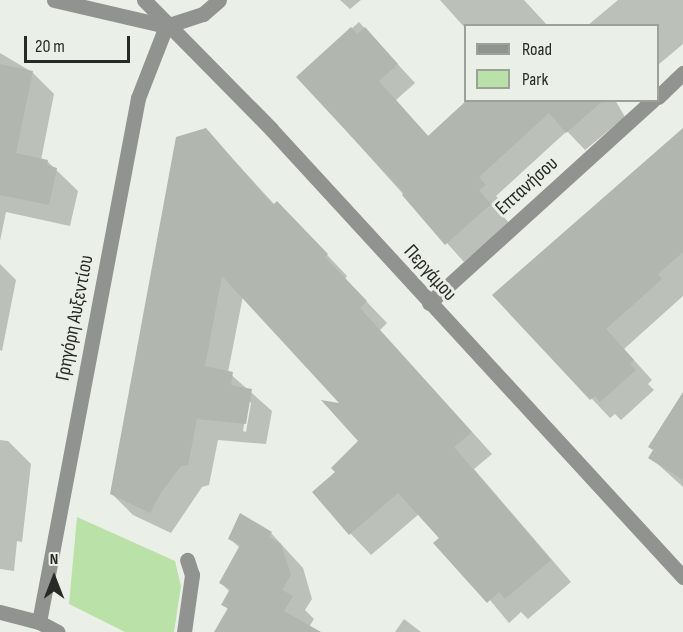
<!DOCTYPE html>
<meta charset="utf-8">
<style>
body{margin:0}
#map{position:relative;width:683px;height:632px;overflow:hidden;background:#eaf0e7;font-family:"Sofia Sans Condensed",sans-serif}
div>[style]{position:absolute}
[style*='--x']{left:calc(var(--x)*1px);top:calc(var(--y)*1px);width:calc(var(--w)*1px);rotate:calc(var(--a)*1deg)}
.green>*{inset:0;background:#bae1a7}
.shadow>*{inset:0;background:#0003}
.building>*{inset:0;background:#b1b7ae}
.pedestrian>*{height:15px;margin:-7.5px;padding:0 7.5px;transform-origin:7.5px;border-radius:7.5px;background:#919390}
.minor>*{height:15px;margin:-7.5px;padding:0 7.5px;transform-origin:7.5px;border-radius:7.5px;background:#919390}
span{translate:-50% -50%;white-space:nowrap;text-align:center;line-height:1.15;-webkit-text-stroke:6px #eaf0e7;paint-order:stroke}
.street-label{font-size:20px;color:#272a26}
.legend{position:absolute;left:464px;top:24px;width:195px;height:78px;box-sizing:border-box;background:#eaf0e7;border:2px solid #9ca19a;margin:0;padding:8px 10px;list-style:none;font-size:18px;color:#272a26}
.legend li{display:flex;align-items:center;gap:12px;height:30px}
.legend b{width:30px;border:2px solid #9ca19a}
.north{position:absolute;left:24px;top:548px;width:60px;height:60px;-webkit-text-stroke:4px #eaf0e7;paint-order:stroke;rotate:0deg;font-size:16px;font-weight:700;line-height:24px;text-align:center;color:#272a26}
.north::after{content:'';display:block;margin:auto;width:21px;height:27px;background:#272a26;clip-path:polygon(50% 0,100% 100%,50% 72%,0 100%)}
.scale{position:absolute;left:24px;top:36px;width:106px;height:27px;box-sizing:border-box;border:3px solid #272a26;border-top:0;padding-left:8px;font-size:18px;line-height:21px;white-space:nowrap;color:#272a26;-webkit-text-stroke:4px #eaf0e7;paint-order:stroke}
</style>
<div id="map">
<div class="green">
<i style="clip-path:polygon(77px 517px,175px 561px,181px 586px,174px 632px,125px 632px,69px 604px)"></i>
</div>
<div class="shadow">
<i style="clip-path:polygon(340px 0,361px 0,350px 9px)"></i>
<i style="clip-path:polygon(440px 0,524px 0,548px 26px,466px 26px,466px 29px)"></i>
<i style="clip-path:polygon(618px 0,683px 0,683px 44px,658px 65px,658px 26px,587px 26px)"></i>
<i style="clip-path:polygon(359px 22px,415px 83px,396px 100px,429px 137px,469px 100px,615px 100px,625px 117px,585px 150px,567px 131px,496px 196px,503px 204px,497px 209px,509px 223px,464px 262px,298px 77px)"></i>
<i style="clip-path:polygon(0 53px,32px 72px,54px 94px,41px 160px,47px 161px,78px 191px,70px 226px,6px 212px,0 241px)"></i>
<i style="clip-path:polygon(683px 129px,683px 296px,624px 349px,652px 380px,648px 384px,654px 390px,621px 420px,615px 414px,610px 418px,494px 295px)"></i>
<i style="clip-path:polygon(evenodd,206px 130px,275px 205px,298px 224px,347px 276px,345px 279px,387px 323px,380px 330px,492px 454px,474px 469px,571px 582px,528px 619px,521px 612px,509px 623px,419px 514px,371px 555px,351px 534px,314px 492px,337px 472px,360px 441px,343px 406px,243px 296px,228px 372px,272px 411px,266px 444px,218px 440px,209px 485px,202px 487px,171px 533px,133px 515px,112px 494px,206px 130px,248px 400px,251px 403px,246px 432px,243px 431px,248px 400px)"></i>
<i style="clip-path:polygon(0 264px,16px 280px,2px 351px,0 350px)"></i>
<i style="clip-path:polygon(683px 401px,683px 487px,650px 457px)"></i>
<i style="clip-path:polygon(0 440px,8px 441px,31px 464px,22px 542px,17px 541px,14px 571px,0 569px)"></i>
<i style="clip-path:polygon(271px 533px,303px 568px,312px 599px,305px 610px,314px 619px,309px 627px,318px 632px,219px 632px,229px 610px,223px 605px,230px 592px,220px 582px,240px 548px,230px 539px)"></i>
<i style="clip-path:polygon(404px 619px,421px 632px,395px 632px)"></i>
</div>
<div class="building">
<i style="clip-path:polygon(351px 27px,357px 34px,365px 27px,398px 64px,379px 81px,428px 136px,467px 100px,604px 100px,566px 133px,549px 113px,479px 177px,486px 185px,479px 190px,491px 204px,445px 245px,402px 195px,404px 193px,296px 77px)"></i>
<i style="clip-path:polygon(0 64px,33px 71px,16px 153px,48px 160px,47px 165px,57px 168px,49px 205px,0 195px)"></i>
<i style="clip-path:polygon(206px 128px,273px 205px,277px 201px,328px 254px,325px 257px,367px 301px,360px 308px,472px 432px,454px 447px,551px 560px,505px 599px,499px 592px,487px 603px,433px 543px,439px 538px,398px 493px,349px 535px,312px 492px,335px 472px,331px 468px,358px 441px,321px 400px,339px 403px,222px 276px,205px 366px,233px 372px,231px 385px,252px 389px,246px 424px,197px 419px,188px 465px,181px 466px,162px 491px,150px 513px,110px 494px,176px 137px)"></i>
<i style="clip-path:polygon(683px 128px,683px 252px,658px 274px,662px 279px,606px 329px,634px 360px,630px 364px,636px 370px,600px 402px,595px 396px,590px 400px,492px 295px)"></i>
<i style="clip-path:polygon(683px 392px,683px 480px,648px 458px,653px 450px,648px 447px)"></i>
<i style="clip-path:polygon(240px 513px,272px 532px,269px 537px,281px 544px,291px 575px,282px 590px,293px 596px,284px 611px,321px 632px,214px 632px,228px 608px,221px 605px,230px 589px,219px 583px,240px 545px,228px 539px)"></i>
</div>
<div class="pedestrian">
<i style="--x:184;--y:632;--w:58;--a:-82"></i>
<i style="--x:192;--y:575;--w:16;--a:-108"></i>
</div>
<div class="minor">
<i style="--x:54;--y:0;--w:115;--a:13.1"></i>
<i style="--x:166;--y:26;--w:39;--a:-18"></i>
<i style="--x:203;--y:14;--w:21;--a:-41"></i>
<i style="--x:144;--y:0;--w:181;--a:45.4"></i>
<i style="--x:271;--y:129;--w:609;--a:47.4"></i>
<i style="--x:658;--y:97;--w:35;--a:-44"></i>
<i style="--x:429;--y:303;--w:302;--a:-42.2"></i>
<i style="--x:0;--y:612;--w:40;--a:14.4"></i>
<i style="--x:39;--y:622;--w:21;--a:28"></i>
<i style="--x:39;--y:622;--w:533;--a:-79.3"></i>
<i style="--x:138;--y:98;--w:77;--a:-68.7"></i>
</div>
<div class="street-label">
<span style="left:527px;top:186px;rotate:-42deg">Επτανήσου</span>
<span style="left:430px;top:273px;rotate:48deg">Περγάμου</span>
<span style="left:75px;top:318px;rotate:-79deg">Γρηγόρη Αυξεντίου</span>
</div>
<ul class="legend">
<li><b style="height:8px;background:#919390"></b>Road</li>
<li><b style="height:16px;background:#bae1a7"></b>Park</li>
</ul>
<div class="north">N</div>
<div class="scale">20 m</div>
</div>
